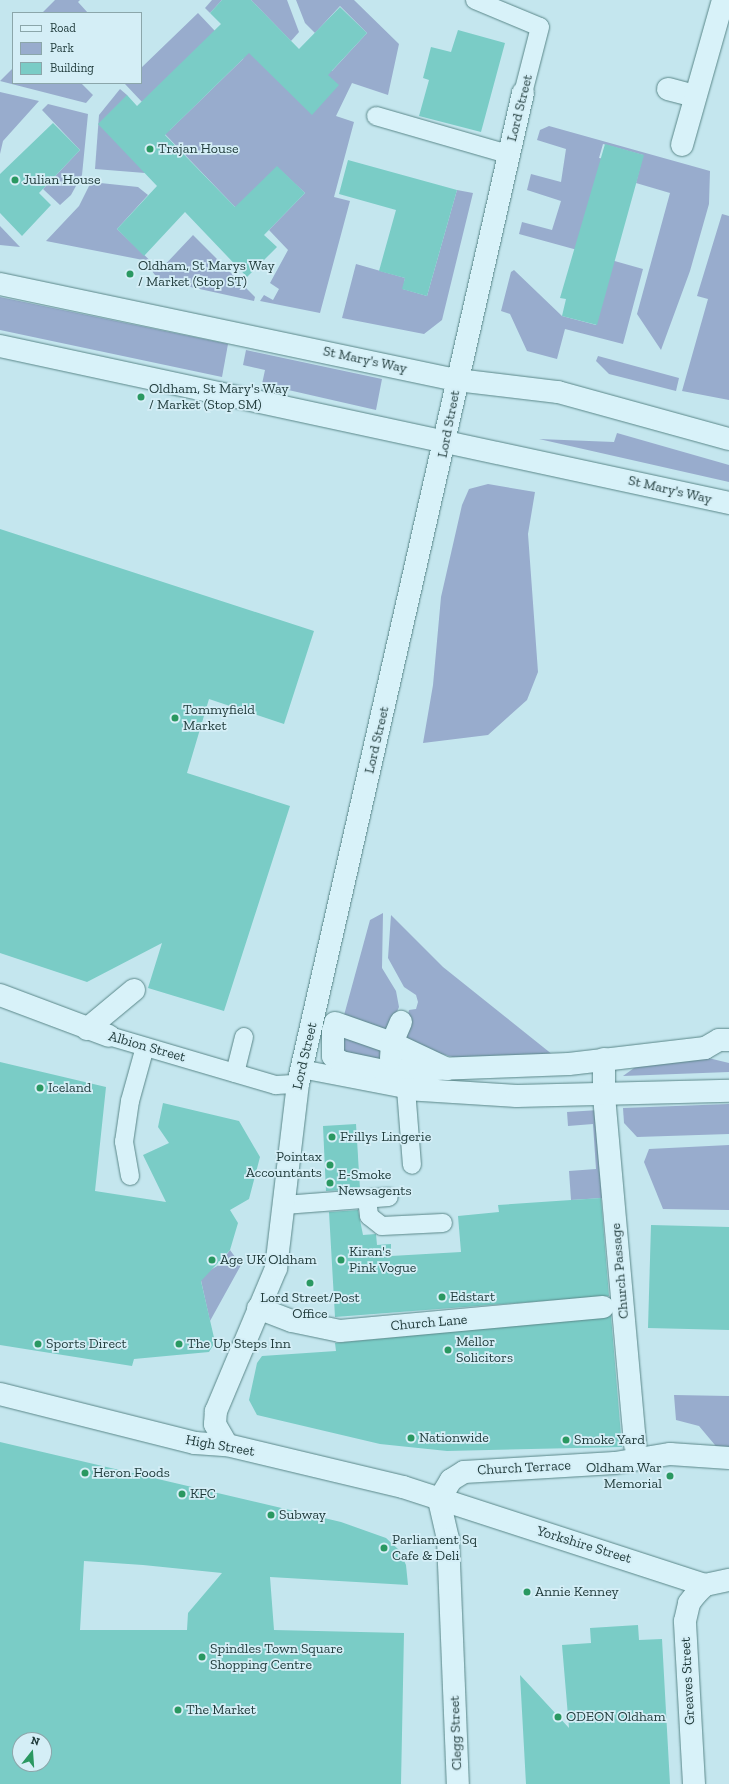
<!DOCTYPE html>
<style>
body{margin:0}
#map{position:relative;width:729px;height:1784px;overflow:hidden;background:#c4e6ee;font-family:"Zilla Slab",serif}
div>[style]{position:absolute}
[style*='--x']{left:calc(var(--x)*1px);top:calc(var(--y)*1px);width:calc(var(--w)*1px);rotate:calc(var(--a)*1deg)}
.green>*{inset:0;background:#98accd}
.building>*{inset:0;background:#7accc6}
.roads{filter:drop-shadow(0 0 1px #5a8789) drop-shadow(0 0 1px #5a8789)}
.lane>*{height:18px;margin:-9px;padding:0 9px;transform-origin:9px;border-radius:9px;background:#d8f2f9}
.street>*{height:22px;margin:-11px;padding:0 11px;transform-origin:11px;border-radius:11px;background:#d8f2f9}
.secondary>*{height:22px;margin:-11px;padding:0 11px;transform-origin:11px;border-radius:11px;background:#d8f2f9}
.dots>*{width:11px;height:11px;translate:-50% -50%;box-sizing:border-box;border:2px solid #d4eef6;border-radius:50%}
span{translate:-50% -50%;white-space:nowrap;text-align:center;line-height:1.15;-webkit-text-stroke:3.5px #d4eef6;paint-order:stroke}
.street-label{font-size:14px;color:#1e3939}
.poi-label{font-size:14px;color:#1e3939}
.left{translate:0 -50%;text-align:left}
.right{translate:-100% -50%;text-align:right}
.legend{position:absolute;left:12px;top:12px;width:130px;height:72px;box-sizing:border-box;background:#d4eef6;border:1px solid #8ba6aa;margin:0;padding:5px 7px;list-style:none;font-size:12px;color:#1e3939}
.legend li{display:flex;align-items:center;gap:8px;height:20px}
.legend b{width:20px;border:1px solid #8ba6aa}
.north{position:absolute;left:12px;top:1732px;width:40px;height:40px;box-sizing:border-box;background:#d4eef6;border:1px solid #8ba6aa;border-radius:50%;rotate:17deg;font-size:11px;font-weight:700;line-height:16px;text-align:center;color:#1e3939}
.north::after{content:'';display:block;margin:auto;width:14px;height:18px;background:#2a9861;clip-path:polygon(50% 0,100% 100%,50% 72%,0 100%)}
</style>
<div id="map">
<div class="green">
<i style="clip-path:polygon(55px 0,80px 0,78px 2px,88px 13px,42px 13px)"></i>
<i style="clip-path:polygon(212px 0,222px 0,210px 13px,205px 8px)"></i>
<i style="clip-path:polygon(251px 0,287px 0,299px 32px,291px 41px)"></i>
<i style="clip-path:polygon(296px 0,354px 0,399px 44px,388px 95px,352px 83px,336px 116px,354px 122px,334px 197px,350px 201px,320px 313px,260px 301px,264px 295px,273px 300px,279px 289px,270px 283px,288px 250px,269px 230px,305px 193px,277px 167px,238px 210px,162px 131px,170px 130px,243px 59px,246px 50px,332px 71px,367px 33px,340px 6px,315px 33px,305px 23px)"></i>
<i style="clip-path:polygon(198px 13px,215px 31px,142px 102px,125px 84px,141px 83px,141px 68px)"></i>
<i style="clip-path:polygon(13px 68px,13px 83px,81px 83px,93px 95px,86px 103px,0 81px)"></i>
<i style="clip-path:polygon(120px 89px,127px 95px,145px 173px,95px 169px,99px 115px)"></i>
<i style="clip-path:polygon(0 92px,39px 101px,3px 141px,0 154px)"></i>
<i style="clip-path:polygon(48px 104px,88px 114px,82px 175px,71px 195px,60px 205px,43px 189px,80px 150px,42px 110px)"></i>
<i style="clip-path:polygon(549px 126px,710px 171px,709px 204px,690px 271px,661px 350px,637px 314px,670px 193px,636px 183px,643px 155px,603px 144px,599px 158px,605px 159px,581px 251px,519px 234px,522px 222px,552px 230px,561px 201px,527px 190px,531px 174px,561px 182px,566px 149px,537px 140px,540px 130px)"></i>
<i style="clip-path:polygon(91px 182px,138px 187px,148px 195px,117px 229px,160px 270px,193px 235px,255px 297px,254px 301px,159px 280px,143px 260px,46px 241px,79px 206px)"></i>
<i style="clip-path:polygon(457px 190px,473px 193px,442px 320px,424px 334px,342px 318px,356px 264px,405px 278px,403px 289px,427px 296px)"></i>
<i style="clip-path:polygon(722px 214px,729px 216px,729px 400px,682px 391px,708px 299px,697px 296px)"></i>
<i style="clip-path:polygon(0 226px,20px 247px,0 245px)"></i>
<i style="clip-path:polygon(611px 260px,643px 269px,623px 344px,565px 329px,557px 359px,527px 351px,510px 314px,501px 311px,511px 272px,514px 270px,562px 316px,596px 325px)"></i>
<i style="clip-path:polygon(0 297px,228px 344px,222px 377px,0 330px)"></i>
<i style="clip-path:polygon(246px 350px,382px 379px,376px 410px,262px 384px,265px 370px,243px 365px)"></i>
<i style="clip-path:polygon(598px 356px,679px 378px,676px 391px,609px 374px,596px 361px)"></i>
<i style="clip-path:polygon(617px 433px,729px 465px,729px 482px,539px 439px,614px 442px)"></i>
<i style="clip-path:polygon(488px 484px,535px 492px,528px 534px,538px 672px,527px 700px,488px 735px,423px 743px,433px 685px,441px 597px,462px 505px,469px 489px)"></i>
<i style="clip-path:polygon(383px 913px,382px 968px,396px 991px,399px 1007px,387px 1035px,343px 1019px,370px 920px)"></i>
<i style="clip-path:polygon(391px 915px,443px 967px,558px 1059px,456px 1058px,402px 1043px,409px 1010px,416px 1009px,418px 1002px,416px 995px,404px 987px,388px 958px)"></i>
<i style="clip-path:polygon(341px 1032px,386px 1047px,385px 1064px,349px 1058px,339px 1046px)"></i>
<i style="clip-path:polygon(700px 1056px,729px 1063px,729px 1072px,623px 1076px,641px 1063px)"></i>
<i style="clip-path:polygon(729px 1104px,729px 1134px,637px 1137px,624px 1123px,623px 1108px)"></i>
<i style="clip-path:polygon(599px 1110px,603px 1198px,571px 1200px,569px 1171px,596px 1169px,593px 1124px,568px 1126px,567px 1112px)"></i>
<i style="clip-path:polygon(729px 1145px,729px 1210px,663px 1209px,644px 1162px,649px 1149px)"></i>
<i style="clip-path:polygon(230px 1250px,241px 1265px,210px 1321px,200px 1276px,219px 1265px)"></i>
<i style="clip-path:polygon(674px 1395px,729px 1396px,729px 1450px,720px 1451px,699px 1426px,676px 1420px)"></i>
</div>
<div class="building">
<i style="clip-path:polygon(222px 0,251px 0,299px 49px,340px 7px,367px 33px,328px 75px,339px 85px,312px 115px,249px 53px,165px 135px,235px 207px,277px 166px,305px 193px,264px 235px,277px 247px,247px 277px,185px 212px,144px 256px,117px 229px,157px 186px,98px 124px,127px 95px,137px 106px,221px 24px,210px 13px)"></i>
<i style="clip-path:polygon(458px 30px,505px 43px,481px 132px,419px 116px,429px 80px,423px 78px,431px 47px,451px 52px)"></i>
<i style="clip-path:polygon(53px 123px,80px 150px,39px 193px,51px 205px,22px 236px,0 213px,0 174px)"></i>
<i style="clip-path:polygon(605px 144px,644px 155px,597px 325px,562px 316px,566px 299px,560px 298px)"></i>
<i style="clip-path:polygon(348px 160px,457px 190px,427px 296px,402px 289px,405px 278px,379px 271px,396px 210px,339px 194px)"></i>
<i style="clip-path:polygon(0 529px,314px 631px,284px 724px,209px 699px,187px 773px,290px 806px,224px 1011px,148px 988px,162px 943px,87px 982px,0 953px)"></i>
<i style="clip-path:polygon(0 1062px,106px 1087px,95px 1191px,166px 1202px,143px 1155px,169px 1143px,158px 1127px,163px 1103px,239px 1121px,260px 1157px,249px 1199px,230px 1210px,238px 1223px,230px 1250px,201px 1281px,215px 1342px,209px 1352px,134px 1359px,132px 1366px,0 1345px)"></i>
<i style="clip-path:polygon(356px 1124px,360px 1189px,326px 1191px,323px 1126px)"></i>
<i style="clip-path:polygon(601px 1198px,609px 1296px,335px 1317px,329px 1212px,358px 1210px,363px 1235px,376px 1234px,377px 1245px,391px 1244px,391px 1256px,461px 1252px,458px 1216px,499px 1212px,498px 1205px)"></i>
<i style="clip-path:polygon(651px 1225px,729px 1227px,729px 1330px,648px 1328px)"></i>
<i style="clip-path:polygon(611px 1316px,622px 1447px,447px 1451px,380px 1444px,257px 1415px,249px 1400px,257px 1363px,262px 1356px,336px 1351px,335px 1343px)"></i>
<i style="clip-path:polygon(evenodd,0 1442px,341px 1522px,386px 1538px,399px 1550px,406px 1565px,408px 1585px,270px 1577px,274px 1630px,404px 1633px,401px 1784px,0 1784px,0 1442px,84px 1561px,143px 1565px,222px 1573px,188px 1613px,187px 1630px,80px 1630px,84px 1561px,0 1442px,20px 1740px,44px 1740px,44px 1764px,20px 1764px,20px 1740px)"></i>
<i style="clip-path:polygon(638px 1625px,639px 1640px,662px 1639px,670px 1784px,526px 1784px,520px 1675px,569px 1728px,562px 1645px,591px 1643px,590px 1628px)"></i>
</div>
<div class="roads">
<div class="lane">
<i style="--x:475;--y:0;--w:70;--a:22.6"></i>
<i style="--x:540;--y:27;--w:68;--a:104.4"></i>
<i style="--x:376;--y:116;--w:137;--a:16.1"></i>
<i style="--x:109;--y:1036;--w:174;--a:16.4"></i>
<i style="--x:276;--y:1085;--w:22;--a:-3"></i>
<i style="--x:301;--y:1069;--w:107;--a:10.8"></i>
<i style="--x:406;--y:1089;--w:76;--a:85.5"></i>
<i style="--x:235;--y:1073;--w:37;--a:-76"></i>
<i style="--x:130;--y:1176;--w:35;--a:-100"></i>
<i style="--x:124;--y:1142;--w:41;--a:-81.7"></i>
<i style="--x:130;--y:1101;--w:56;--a:-74.5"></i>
<i style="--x:367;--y:1199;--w:17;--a:83"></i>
<i style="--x:369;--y:1216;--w:16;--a:38"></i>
<i style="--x:382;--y:1226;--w:61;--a:-2.8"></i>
<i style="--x:284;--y:1205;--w:105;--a:-4.4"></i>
</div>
<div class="street">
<i style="--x:668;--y:89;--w:28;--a:15"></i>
<i style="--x:682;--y:145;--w:151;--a:-74.2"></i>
<i style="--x:0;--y:995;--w:116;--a:20.6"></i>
<i style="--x:335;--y:1023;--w:60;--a:19.3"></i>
<i style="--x:392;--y:1043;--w:61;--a:25.3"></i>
<i style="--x:87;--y:1029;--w:61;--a:-39.7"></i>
<i style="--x:333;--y:1030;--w:26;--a:90"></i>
<i style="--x:333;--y:1056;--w:10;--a:37"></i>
<i style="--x:341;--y:1062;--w:44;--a:11.8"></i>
<i style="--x:384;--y:1071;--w:185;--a:-2.2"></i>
<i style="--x:569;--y:1064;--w:137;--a:-6.7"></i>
<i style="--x:705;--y:1048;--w:16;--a:-30"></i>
<i style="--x:719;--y:1040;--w:10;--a:0"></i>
<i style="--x:391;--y:1058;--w:15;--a:-86"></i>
<i style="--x:392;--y:1043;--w:23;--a:-67"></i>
<i style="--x:604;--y:1059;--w:37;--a:90"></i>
<i style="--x:604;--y:1096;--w:351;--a:84.9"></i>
<i style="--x:406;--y:1089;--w:111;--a:3.6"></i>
<i style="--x:517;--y:1096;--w:212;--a:-1.4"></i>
<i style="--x:258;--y:1308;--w:36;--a:21"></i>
<i style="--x:292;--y:1321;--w:49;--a:11.8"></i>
<i style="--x:340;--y:1331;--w:264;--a:-5.2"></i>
<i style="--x:0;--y:1394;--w:201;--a:14.1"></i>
<i style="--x:195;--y:1443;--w:32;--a:4"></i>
<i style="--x:227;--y:1445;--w:181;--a:13.4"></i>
<i style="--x:403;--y:1487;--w:318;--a:18"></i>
<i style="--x:227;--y:1445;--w:24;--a:-120"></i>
<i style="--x:215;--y:1424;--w:13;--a:-86"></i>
<i style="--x:216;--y:1411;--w:155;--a:-67.2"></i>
<i style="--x:276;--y:1268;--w:185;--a:-83.2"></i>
<i style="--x:298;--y:1084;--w:1016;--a:-77.21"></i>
<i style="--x:439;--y:1500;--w:23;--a:-59"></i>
<i style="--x:451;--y:1480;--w:15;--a:-32"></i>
<i style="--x:464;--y:1472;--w:151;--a:-3.4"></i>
<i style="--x:615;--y:1463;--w:56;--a:-9.3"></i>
<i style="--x:670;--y:1454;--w:59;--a:3.9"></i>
<i style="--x:439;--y:1500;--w:40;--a:77"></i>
<i style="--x:448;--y:1539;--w:245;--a:87.7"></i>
<i style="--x:694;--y:1784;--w:163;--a:-93.2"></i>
<i style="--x:685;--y:1621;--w:18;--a:-77"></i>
<i style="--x:689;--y:1603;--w:11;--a:-52"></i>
<i style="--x:696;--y:1594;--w:13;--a:-45"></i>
<i style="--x:705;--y:1585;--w:25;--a:-12"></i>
</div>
<div class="secondary">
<i style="--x:0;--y:284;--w:467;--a:11.9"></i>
<i style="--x:457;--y:380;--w:102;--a:6.8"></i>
<i style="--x:558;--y:392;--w:177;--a:15.4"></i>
<i style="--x:0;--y:346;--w:746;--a:12.15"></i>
</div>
</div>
<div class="dots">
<i style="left:150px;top:149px;background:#2a9861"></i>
<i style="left:15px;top:180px;background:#2a9861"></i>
<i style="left:130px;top:274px;background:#2a9861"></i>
<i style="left:141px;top:397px;background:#2a9861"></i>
<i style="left:175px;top:718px;background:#2a9861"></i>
<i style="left:40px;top:1088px;background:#2a9861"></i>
<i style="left:332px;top:1137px;background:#2a9861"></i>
<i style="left:330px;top:1165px;background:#2a9861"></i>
<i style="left:330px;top:1183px;background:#2a9861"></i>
<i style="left:212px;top:1260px;background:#2a9861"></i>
<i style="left:341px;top:1260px;background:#2a9861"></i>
<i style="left:310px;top:1283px;background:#2a9861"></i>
<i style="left:442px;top:1297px;background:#2a9861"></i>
<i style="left:38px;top:1344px;background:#2a9861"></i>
<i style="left:179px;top:1344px;background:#2a9861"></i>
<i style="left:448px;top:1350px;background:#2a9861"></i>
<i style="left:411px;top:1438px;background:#2a9861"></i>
<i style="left:566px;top:1440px;background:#2a9861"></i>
<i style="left:85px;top:1473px;background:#2a9861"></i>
<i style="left:670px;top:1476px;background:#2a9861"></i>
<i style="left:182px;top:1494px;background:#2a9861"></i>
<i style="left:271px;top:1515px;background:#2a9861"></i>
<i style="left:384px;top:1548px;background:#2a9861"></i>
<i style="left:527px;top:1592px;background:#2a9861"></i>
<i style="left:202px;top:1657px;background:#2a9861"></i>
<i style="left:178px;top:1710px;background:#2a9861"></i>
<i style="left:558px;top:1717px;background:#2a9861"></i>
</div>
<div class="street-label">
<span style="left:520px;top:108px;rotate:-76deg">Lord Street</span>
<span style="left:365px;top:360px;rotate:12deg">St Mary's Way</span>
<span style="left:449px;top:424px;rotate:-79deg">Lord Street</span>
<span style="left:670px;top:490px;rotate:13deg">St Mary's Way</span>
<span style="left:377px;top:740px;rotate:-77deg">Lord Street</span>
<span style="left:147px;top:1047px;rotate:16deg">Albion Street</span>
<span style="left:305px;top:1056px;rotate:-77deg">Lord Street</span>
<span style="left:620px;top:1271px;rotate:-95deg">Church Passage</span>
<span style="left:429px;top:1323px;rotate:-5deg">Church Lane</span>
<span style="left:220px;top:1446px;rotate:10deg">High Street</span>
<span style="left:524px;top:1468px;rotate:-3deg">Church Terrace</span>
<span style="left:584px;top:1545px;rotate:17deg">Yorkshire Street</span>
<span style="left:688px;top:1681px;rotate:-93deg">Greaves Street</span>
<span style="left:456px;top:1733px;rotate:-92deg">Clegg Street</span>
</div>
<div class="poi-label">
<span class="left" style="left:158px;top:149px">Trajan House</span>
<span class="left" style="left:23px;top:180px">Julian House</span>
<span class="left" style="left:138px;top:274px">Oldham, St Marys Way<br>/ Market (Stop ST)</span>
<span class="left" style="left:149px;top:397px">Oldham, St Mary's Way<br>/ Market (Stop SM)</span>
<span class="left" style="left:183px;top:718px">Tommyfield<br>Market</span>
<span class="left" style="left:48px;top:1088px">Iceland</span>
<span class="left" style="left:340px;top:1137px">Frillys Lingerie</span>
<span class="right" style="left:322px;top:1165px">Pointax<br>Accountants</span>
<span class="left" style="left:338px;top:1183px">E-Smoke<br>Newsagents</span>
<span class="left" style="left:349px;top:1260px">Kiran's<br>Pink Vogue</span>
<span class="left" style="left:220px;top:1260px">Age UK Oldham</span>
<span class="left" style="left:450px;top:1297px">Edstart</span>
<span style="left:310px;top:1306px">Lord Street/Post<br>Office</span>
<span class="left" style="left:456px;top:1350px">Mellor<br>Solicitors</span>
<span class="left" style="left:46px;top:1344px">Sports Direct</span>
<span class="left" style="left:187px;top:1344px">The Up Steps Inn</span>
<span class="left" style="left:419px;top:1438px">Nationwide</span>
<span class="left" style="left:574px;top:1440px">Smoke Yard</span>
<span class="right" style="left:662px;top:1476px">Oldham War<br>Memorial</span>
<span class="left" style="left:93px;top:1473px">Heron Foods</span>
<span class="left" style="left:190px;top:1494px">KFC</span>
<span class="left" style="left:279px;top:1515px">Subway</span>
<span class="left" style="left:392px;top:1548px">Parliament Sq<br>Cafe &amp; Deli</span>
<span class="left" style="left:535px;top:1592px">Annie Kenney</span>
<span class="left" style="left:210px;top:1657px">Spindles Town Square<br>Shopping Centre</span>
<span class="left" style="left:186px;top:1710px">The Market</span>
<span class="left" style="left:566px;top:1717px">ODEON Oldham</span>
</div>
<ul class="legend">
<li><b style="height:5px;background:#d8f2f9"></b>Road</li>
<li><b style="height:11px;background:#98accd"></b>Park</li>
<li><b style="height:11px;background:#7accc6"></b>Building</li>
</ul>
<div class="north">N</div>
</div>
